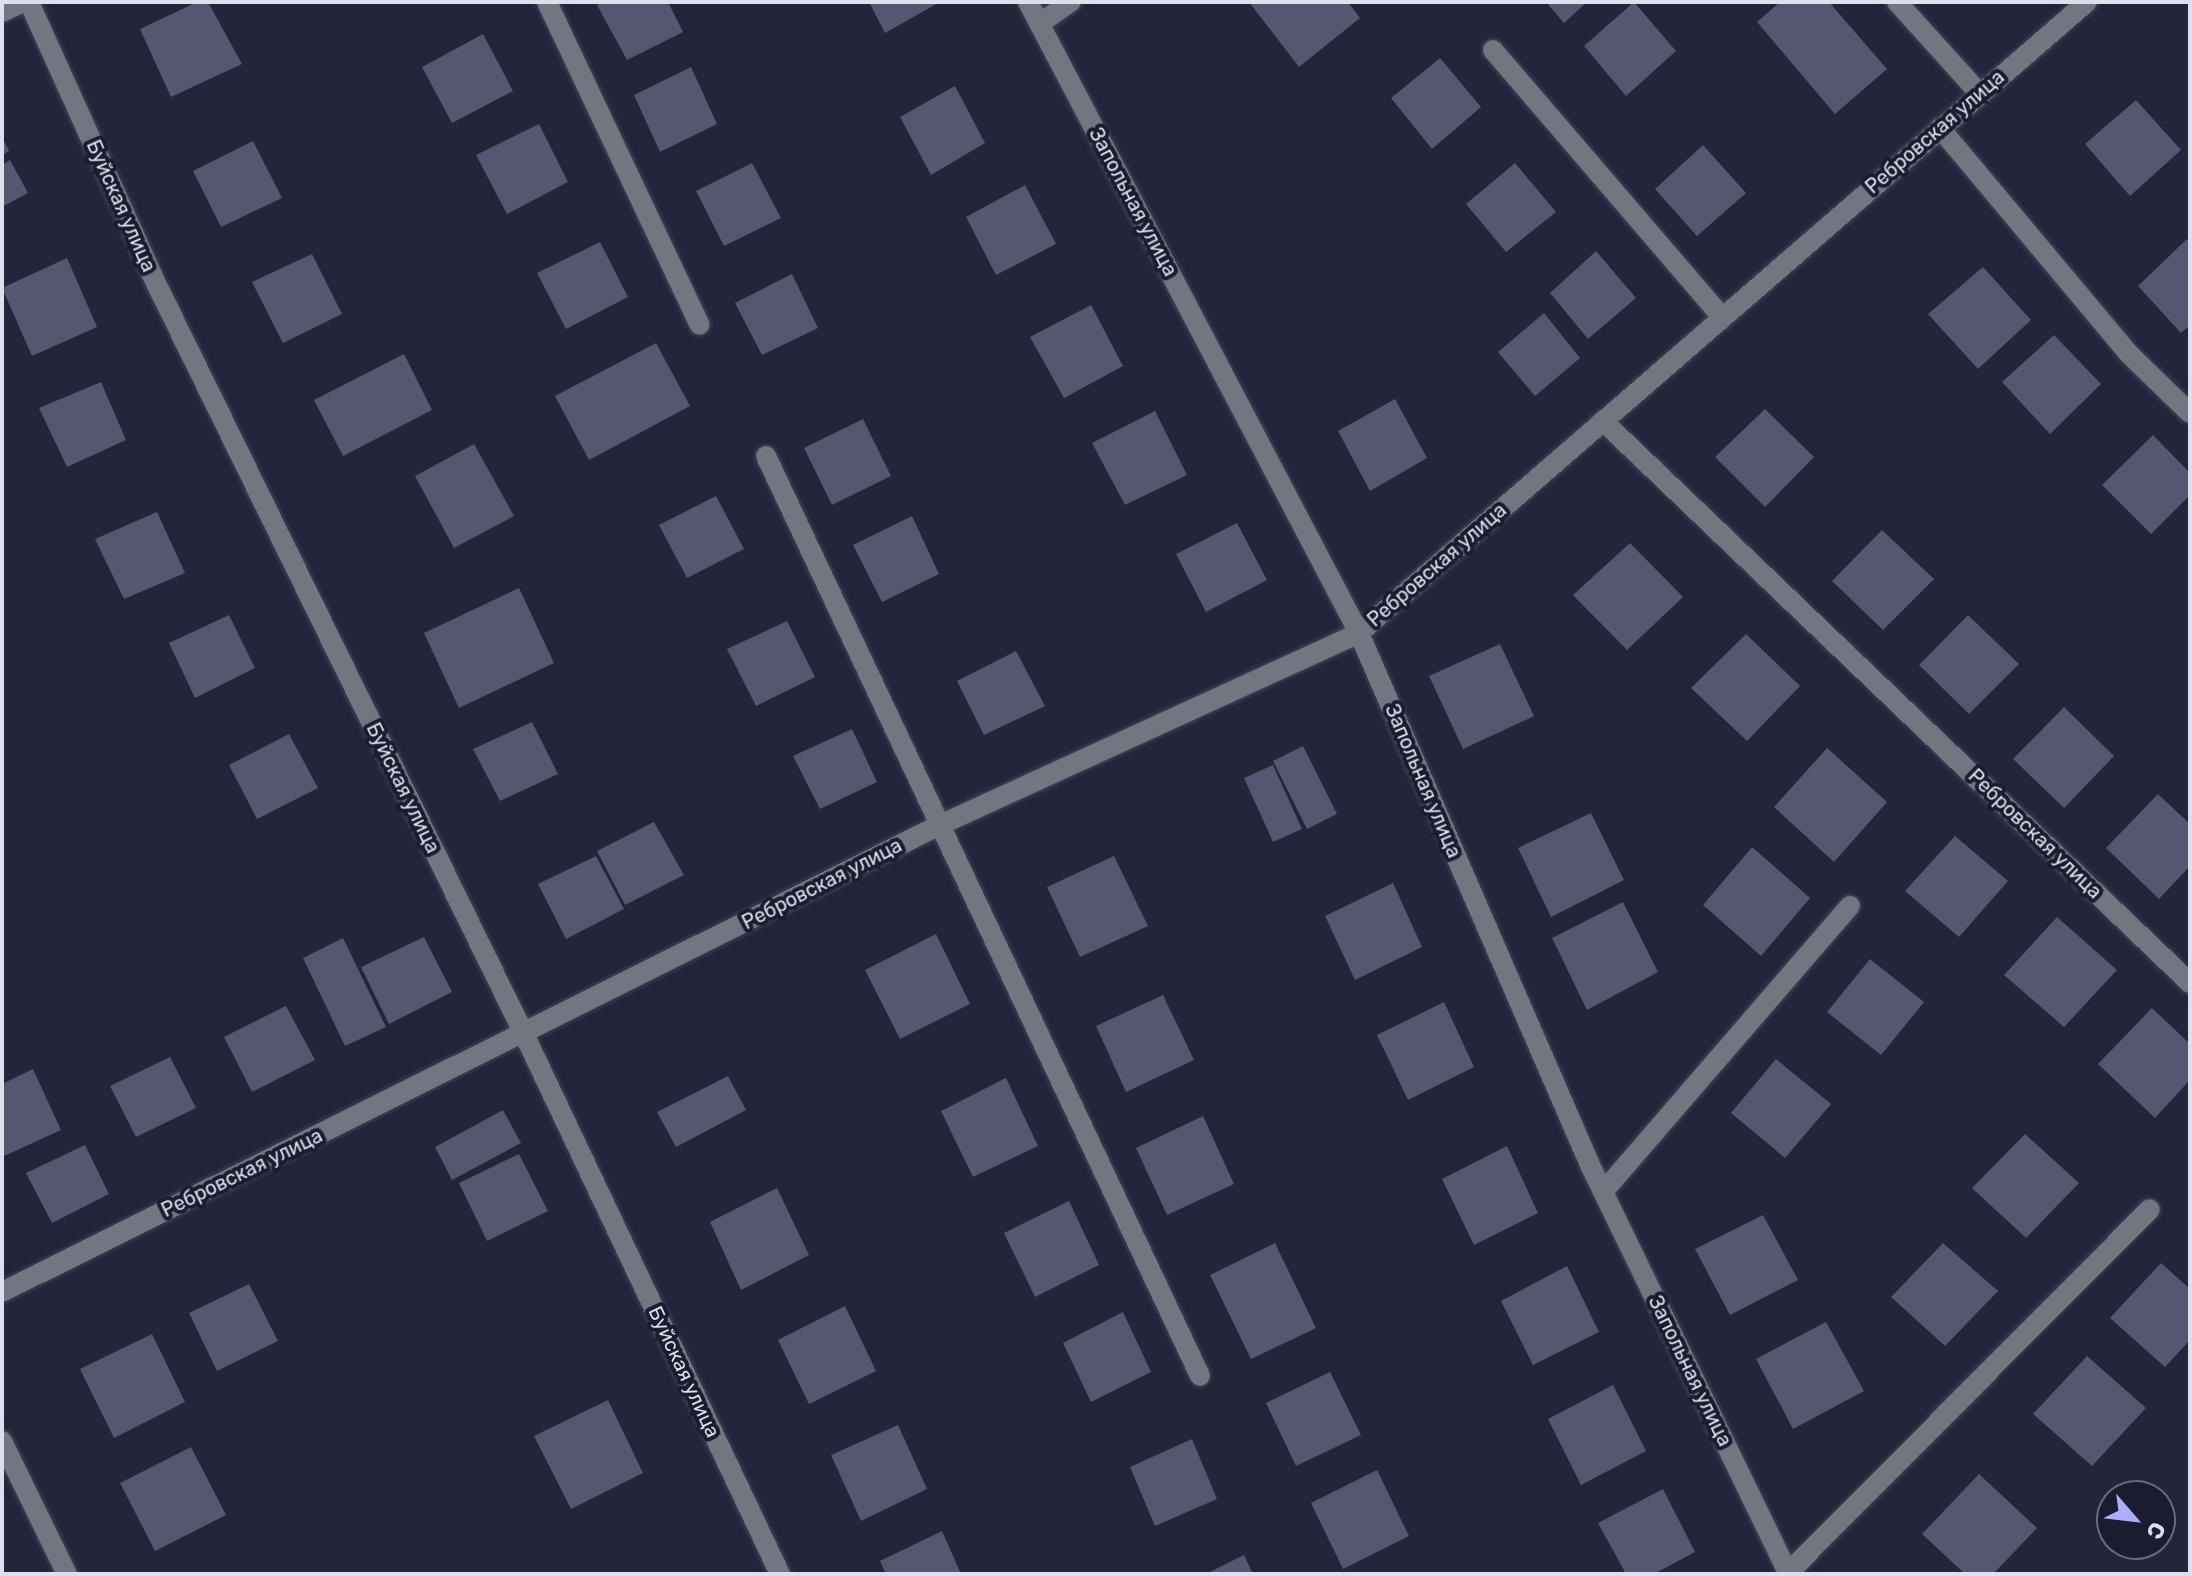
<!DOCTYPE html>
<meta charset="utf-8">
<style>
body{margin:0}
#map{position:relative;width:2192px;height:1576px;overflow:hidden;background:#24253b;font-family:Rubik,sans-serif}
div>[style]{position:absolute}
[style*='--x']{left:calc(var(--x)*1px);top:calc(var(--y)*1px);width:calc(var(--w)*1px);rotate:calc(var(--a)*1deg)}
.building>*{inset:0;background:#55566f}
.roads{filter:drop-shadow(0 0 2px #424357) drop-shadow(0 0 2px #424357)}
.minor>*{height:20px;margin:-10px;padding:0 10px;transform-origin:10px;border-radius:10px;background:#737580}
span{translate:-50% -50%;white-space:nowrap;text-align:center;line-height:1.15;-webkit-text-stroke:8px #1b1c30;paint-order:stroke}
.street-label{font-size:20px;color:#dddfed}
.frame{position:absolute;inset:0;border:4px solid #dddfed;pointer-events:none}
.north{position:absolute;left:2096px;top:1480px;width:80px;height:80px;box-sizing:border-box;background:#1b1c30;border:2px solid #696a7c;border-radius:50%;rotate:118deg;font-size:22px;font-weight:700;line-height:32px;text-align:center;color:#dddfed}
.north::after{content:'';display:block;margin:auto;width:28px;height:36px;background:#abaffb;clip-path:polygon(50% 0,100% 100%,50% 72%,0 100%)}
</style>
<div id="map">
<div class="building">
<i style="clip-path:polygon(197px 2px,208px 2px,242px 64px,171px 97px,140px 29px)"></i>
<i style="clip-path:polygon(603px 2px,668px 2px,683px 32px,627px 60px,597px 5px)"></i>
<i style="clip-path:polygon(869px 2px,940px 2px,885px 33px)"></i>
<i style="clip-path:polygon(1249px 2px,1348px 2px,1360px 18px,1299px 67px)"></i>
<i style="clip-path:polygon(1546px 2px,1587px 2px,1564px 23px)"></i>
<i style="clip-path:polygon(1634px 2px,1676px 51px,1626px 96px,1584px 46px)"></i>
<i style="clip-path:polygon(1780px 2px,1829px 2px,1887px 69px,1835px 114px,1757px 22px)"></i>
<i style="clip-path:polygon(483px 34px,513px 91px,452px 123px,422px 67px)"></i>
<i style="clip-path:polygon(1440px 58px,1481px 107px,1432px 149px,1391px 98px)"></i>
<i style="clip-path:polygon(691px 67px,717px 124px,660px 152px,634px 95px)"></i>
<i style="clip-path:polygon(955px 86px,985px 143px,931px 175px,900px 117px)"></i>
<i style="clip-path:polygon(2136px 100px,2181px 150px,2130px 196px,2085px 144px)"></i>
<i style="clip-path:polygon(539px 124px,568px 182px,507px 214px,476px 155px)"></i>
<i style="clip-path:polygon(2px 137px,9px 151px,2px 155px)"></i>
<i style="clip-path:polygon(253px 141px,282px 198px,221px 227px,193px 171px)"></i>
<i style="clip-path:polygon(1703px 145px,1746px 193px,1697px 236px,1655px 189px)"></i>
<i style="clip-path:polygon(10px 160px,28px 193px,2px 207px,2px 165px)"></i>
<i style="clip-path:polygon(752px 163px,781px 218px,724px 246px,696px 191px)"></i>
<i style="clip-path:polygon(1515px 163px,1556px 212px,1506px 252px,1466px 204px)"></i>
<i style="clip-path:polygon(1025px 185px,1056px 244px,996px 275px,966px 217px)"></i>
<i style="clip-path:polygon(2187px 239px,2190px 243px,2190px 325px,2181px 333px,2138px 286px)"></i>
<i style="clip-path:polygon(600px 242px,628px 297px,566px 329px,537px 273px)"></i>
<i style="clip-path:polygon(1596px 251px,1636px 298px,1588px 339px,1550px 293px)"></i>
<i style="clip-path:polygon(312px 254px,342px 314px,283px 343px,252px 282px)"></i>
<i style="clip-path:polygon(67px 258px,97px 327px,32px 356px,2px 288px)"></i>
<i style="clip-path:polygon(1983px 267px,2031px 320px,1978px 369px,1928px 314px)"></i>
<i style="clip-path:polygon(792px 274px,818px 328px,762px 355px,735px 303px)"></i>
<i style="clip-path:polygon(1091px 305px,1123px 366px,1064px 398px,1030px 337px)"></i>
<i style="clip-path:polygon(1544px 313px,1580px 358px,1535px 396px,1498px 352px)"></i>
<i style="clip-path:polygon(2054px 335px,2101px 384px,2050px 434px,2002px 382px)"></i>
<i style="clip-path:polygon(656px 343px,690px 406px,589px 460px,555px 396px)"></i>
<i style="clip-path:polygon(404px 354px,432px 410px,343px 456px,314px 400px)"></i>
<i style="clip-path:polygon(101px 382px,126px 440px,67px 467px,39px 408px)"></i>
<i style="clip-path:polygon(1395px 399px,1427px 458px,1370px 491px,1338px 431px)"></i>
<i style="clip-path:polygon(1765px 409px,1814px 457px,1765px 507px,1715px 457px)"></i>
<i style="clip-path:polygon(1155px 411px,1187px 475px,1125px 505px,1092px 443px)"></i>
<i style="clip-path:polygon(863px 419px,891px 476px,832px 505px,804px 448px)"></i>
<i style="clip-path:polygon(2153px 435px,2190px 473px,2190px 495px,2151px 534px,2102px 485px)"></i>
<i style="clip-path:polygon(474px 444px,514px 516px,454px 548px,415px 476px)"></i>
<i style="clip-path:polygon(716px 496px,744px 549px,687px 578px,659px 525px)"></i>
<i style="clip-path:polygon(157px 512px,185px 573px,124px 599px,95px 539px)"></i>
<i style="clip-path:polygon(912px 516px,939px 574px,882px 602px,853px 545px)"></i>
<i style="clip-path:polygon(1237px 523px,1267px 580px,1206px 612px,1176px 554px)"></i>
<i style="clip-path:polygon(1882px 530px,1934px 579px,1883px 630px,1832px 581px)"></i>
<i style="clip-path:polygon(1630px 543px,1683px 597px,1627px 650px,1573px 595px)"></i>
<i style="clip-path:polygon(519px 588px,554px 663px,459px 708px,424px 633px)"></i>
<i style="clip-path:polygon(229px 615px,255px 668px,195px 698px,169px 643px)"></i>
<i style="clip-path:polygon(1968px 615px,2019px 664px,1969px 714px,1919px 665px)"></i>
<i style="clip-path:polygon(787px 621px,815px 677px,756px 706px,727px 649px)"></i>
<i style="clip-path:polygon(1746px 634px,1800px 686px,1747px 741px,1691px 688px)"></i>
<i style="clip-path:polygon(1500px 644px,1534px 716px,1463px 749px,1429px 676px)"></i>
<i style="clip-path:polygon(1016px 651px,1045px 706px,984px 735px,957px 681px)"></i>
<i style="clip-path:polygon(2064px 707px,2114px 756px,2064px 808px,2013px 759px)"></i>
<i style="clip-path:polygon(532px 722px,558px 774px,500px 801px,473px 749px)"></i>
<i style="clip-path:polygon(852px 729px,877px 782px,820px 809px,793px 756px)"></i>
<i style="clip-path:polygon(289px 734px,318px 788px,257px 819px,229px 765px)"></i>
<i style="clip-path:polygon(1303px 746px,1337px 814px,1307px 829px,1273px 761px)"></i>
<i style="clip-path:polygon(1827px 748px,1887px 802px,1834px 862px,1774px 807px)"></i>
<i style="clip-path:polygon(1273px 765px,1302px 829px,1273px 842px,1244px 778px)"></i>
<i style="clip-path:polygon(2158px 794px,2190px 824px,2190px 866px,2159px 899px,2106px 848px)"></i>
<i style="clip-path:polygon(1591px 813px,1624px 880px,1551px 917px,1518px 848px)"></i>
<i style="clip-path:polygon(654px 822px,684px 875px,625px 905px,597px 851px)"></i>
<i style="clip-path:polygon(1955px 836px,2008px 881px,1959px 937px,1905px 891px)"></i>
<i style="clip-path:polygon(1752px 847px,1810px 898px,1761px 956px,1703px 905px)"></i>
<i style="clip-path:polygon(596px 856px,624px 909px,566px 939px,538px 884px)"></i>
<i style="clip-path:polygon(1114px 856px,1148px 926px,1080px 957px,1047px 887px)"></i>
<i style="clip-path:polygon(1393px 883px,1422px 947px,1355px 980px,1325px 916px)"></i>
<i style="clip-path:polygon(1623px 902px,1658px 972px,1587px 1010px,1552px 938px)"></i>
<i style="clip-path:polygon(2057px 917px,2117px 970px,2064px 1027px,2004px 975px)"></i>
<i style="clip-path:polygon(936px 934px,970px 1004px,900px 1039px,865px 970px)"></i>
<i style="clip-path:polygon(424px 937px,452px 992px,389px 1024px,361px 967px)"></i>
<i style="clip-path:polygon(343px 938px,386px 1027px,345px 1046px,303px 958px)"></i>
<i style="clip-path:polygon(1870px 959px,1924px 1002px,1881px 1055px,1827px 1012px)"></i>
<i style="clip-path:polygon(1163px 995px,1194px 1060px,1126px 1092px,1096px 1026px)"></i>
<i style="clip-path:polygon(1444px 1002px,1474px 1067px,1408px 1100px,1377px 1035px)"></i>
<i style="clip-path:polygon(286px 1006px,315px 1060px,252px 1092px,224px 1037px)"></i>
<i style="clip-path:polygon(2152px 1008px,2190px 1044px,2190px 1080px,2155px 1118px,2098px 1064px)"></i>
<i style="clip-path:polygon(170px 1057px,196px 1108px,136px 1137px,110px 1086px)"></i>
<i style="clip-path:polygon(1776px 1059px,1831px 1104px,1785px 1158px,1731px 1113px)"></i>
<i style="clip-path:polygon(33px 1069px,61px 1130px,2px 1157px,2px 1084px)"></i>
<i style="clip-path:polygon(728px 1076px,746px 1110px,676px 1147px,657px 1112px)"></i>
<i style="clip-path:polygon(1006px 1078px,1038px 1146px,973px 1177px,941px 1111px)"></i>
<i style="clip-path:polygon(503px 1110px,521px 1143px,452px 1180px,435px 1147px)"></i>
<i style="clip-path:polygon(1203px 1116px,1234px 1184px,1167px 1215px,1136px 1148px)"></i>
<i style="clip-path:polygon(2025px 1134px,2079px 1183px,2026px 1238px,1972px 1188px)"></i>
<i style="clip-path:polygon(85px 1145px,109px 1194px,52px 1223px,26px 1173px)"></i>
<i style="clip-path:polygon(1507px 1146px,1538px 1213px,1474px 1245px,1442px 1179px)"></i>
<i style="clip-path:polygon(519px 1154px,548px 1211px,487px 1241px,459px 1183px)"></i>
<i style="clip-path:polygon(777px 1188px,809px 1255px,741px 1290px,710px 1222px)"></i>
<i style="clip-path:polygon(1069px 1201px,1099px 1265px,1035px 1297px,1004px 1233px)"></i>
<i style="clip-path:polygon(1763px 1215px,1798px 1280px,1730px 1315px,1695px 1249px)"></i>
<i style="clip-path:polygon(1275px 1243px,1316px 1328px,1251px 1359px,1210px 1275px)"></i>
<i style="clip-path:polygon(1943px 1243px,1998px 1291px,1945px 1346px,1891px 1297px)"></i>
<i style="clip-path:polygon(2161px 1263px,2190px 1289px,2190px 1340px,2165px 1367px,2110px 1318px)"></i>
<i style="clip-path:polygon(1567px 1266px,1599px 1332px,1533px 1365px,1501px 1301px)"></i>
<i style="clip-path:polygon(249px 1284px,278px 1341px,217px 1371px,189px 1313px)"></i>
<i style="clip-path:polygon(845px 1306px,876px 1371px,809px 1404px,778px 1340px)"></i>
<i style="clip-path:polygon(1123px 1312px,1151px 1372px,1091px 1402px,1063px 1343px)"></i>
<i style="clip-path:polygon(1826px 1322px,1864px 1391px,1793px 1429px,1756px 1359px)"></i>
<i style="clip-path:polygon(152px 1334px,185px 1402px,114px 1438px,80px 1369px)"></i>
<i style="clip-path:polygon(2087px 1356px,2146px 1408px,2092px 1466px,2033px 1414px)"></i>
<i style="clip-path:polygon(1330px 1372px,1361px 1435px,1296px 1466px,1266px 1403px)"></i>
<i style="clip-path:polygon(1613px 1385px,1646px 1451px,1581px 1485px,1548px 1419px)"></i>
<i style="clip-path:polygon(608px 1400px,643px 1473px,571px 1509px,534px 1436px)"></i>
<i style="clip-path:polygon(898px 1425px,927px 1489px,861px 1521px,831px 1455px)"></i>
<i style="clip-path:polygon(1192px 1439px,1217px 1499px,1155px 1526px,1130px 1467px)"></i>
<i style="clip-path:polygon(191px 1447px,226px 1515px,155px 1551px,120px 1483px)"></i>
<i style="clip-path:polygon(1377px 1470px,1409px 1536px,1343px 1569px,1311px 1503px)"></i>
<i style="clip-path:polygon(1979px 1474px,2037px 1528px,1993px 1574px,1965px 1574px,1922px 1534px)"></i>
<i style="clip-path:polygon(1663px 1489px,1695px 1552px,1654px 1574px,1626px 1574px,1598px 1523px)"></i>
<i style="clip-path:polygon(942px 1531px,961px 1574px,886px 1574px,880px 1561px)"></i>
<i style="clip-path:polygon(1244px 1555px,1253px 1574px,1206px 1574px)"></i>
</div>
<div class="roads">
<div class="minor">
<i style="--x:29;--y:2;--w:302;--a:65.7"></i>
<i style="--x:153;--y:277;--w:843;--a:63.89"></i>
<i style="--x:524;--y:1034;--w:598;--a:64.64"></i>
<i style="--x:547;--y:2;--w:357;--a:64.7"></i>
<i style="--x:1028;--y:2;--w:713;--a:62.32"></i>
<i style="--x:1359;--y:633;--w:582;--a:66.52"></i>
<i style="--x:1591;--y:1167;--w:453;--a:64.1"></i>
<i style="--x:1897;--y:2;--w:124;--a:47.9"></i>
<i style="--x:2;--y:12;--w:23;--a:-25"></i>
<i style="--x:1039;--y:24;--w:39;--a:-35"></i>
<i style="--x:1493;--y:50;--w:352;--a:49.4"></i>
<i style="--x:1940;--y:128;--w:293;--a:50.1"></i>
<i style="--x:2128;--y:353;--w:86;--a:44.1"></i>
<i style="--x:1603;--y:421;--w:813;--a:43.75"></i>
<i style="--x:766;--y:456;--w:1017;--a:64.74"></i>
<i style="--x:1603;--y:1192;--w:378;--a:-49.2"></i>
<i style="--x:2;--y:1292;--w:1048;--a:-26.47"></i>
<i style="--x:940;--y:825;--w:461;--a:-24.6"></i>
<i style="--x:1359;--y:633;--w:963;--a:-40.92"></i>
<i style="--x:2;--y:1441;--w:148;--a:64"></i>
<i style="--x:1788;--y:1573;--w:513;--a:-45.16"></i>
</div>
</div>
<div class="street-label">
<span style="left:1935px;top:132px;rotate:-41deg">Ребровская улица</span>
<span style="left:1133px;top:202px;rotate:62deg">Запольная улица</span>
<span style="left:121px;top:206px;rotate:66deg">Буйская улица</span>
<span style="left:1437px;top:565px;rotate:-41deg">Ребровская улица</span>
<span style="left:1423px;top:781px;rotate:67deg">Запольная улица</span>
<span style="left:403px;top:788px;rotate:64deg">Буйская улица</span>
<span style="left:2035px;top:834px;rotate:44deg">Ребровская улица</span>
<span style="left:822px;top:884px;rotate:-27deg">Ребровская улица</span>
<span style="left:242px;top:1173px;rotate:-26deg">Ребровская улица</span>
<span style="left:1690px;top:1371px;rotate:64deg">Запольная улица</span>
<span style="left:684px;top:1372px;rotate:65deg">Буйская улица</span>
</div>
<div class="frame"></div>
<div class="north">С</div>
</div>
